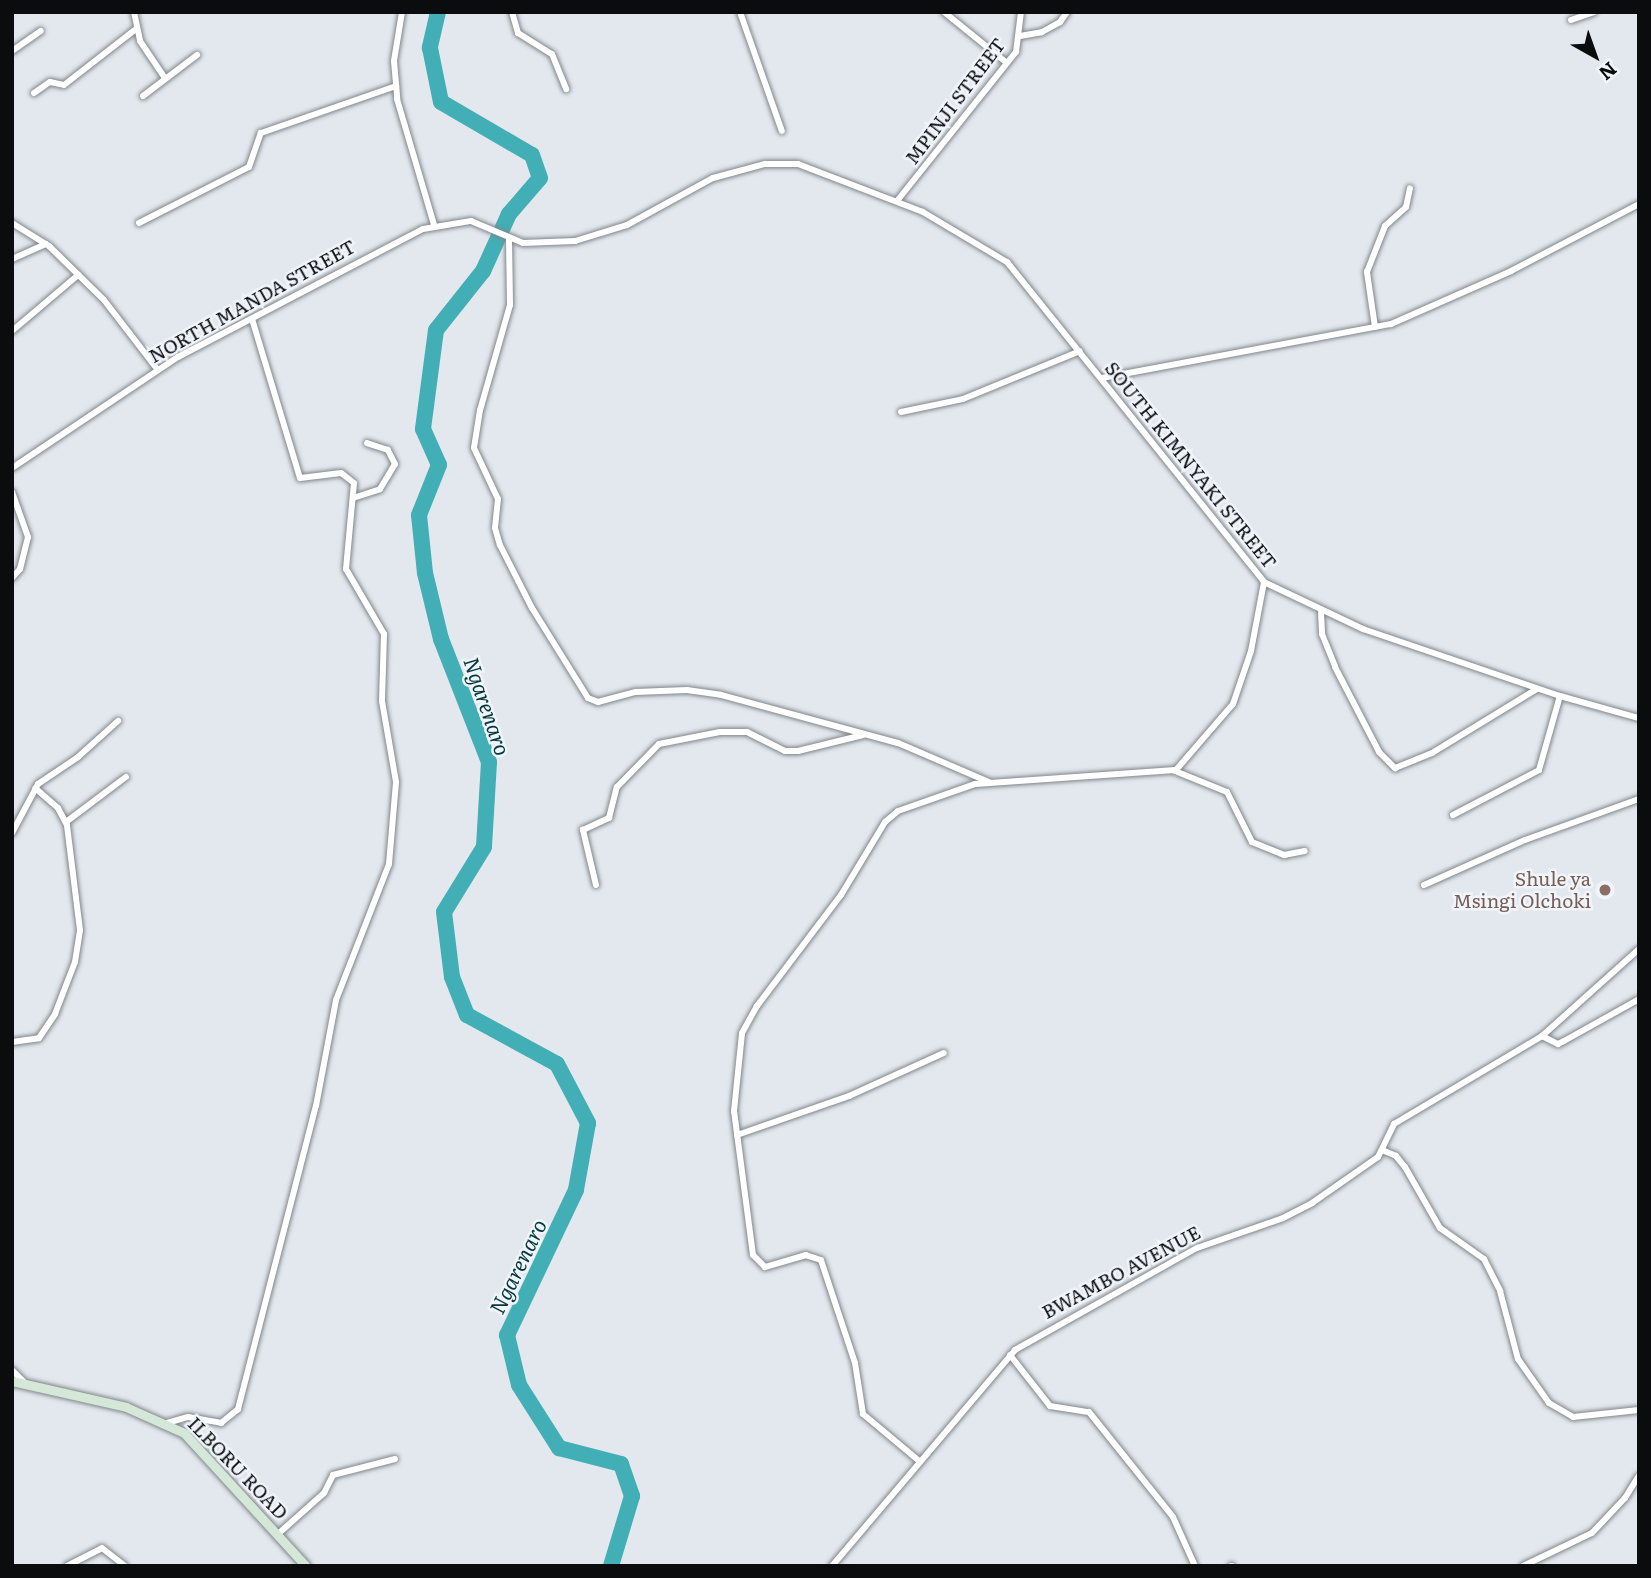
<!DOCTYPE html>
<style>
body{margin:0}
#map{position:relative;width:1651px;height:1578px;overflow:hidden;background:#e2e8ed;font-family:Literata,serif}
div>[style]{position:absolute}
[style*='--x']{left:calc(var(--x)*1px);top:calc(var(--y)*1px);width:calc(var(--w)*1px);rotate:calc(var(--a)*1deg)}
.river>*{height:16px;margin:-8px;padding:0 8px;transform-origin:8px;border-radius:8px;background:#42aeb5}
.roads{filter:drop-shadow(0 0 2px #81868b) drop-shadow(0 0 2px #81868b)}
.street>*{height:6px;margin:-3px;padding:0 3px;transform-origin:3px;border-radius:3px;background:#fff}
.secondary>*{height:9px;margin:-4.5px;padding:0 4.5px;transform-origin:4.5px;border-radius:4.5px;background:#d5e8d7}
.dots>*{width:19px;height:19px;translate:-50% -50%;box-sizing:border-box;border:4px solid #f0f5fb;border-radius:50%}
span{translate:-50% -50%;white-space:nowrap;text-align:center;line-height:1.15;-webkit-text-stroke:5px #f0f5fb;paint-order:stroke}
.street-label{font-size:19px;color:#0a0c0e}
.education-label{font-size:19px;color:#785e54}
.right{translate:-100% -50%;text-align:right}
.water-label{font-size:21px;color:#05393c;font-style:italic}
.frame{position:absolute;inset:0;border:14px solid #0a0c0e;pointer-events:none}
.north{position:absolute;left:1560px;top:21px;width:70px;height:70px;-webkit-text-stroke:5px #f0f5fb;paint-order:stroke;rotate:140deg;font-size:19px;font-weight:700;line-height:28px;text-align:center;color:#0a0c0e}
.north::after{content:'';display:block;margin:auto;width:24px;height:32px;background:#0a0c0e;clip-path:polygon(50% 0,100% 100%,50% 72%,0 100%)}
</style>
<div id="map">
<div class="river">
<i style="--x:438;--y:12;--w:37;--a:103"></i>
<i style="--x:430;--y:48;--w:55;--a:78.5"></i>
<i style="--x:441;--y:102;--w:105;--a:30.2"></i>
<i style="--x:532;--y:155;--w:24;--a:71"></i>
<i style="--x:540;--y:178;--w:48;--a:130.7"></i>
<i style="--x:509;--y:214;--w:63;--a:114.5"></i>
<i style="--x:483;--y:271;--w:75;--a:128.5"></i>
<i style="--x:436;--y:330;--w:100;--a:97.5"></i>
<i style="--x:423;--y:429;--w:39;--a:66"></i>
<i style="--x:439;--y:465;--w:54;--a:111.8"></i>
<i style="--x:419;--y:515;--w:58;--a:84.1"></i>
<i style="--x:425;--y:573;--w:68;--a:76.4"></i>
<i style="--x:441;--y:639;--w:132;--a:68.7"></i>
<i style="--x:489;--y:762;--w:85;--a:93.4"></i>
<i style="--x:484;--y:847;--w:76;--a:121.6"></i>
<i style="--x:444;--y:912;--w:65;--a:83"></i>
<i style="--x:452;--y:977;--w:41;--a:68.5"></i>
<i style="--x:467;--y:1015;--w:102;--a:28.6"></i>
<i style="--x:557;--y:1064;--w:67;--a:62.3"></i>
<i style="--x:588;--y:1123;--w:68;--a:100.2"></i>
<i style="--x:576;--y:1190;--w:161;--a:115.4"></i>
<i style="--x:507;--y:1335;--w:51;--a:76.5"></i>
<i style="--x:519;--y:1385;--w:75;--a:57.6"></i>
<i style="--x:559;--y:1448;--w:64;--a:14.5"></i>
<i style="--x:621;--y:1464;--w:34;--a:71"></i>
<i style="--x:632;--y:1496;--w:73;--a:106.7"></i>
</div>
<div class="roads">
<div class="street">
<i style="--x:134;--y:12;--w:30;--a:78"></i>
<i style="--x:140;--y:41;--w:45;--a:56"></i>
<i style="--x:402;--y:12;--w:50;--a:99.3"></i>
<i style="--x:394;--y:61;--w:38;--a:85"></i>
<i style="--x:397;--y:99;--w:131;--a:73.6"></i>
<i style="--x:512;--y:12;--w:22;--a:74"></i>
<i style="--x:518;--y:33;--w:40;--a:32"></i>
<i style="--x:552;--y:54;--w:38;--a:68"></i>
<i style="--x:740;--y:12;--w:126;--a:70.6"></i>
<i style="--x:944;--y:12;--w:81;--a:39"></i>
<i style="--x:1571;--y:20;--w:24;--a:-19"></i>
<i style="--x:1020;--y:36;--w:22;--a:-10"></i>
<i style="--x:1042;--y:32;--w:21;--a:-29"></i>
<i style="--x:1060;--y:22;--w:12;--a:-55"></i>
<i style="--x:12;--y:51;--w:35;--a:-35"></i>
<i style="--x:34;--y:93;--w:19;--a:-35"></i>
<i style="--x:50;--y:82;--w:14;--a:12"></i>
<i style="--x:64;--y:85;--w:91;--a:-37.9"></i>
<i style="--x:143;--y:96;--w:68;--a:-37.2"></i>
<i style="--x:897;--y:201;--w:191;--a:-51.4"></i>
<i style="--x:1016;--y:52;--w:40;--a:-82.9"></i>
<i style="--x:12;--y:223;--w:44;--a:31.9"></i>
<i style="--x:49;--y:246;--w:77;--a:44.5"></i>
<i style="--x:104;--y:300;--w:88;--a:52.4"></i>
<i style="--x:139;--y:223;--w:123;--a:-27"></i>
<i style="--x:249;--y:167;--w:36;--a:-71"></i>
<i style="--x:261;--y:133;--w:143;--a:-19.2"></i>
<i style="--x:509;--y:240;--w:65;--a:89.1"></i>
<i style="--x:510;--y:305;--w:109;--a:105.9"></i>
<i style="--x:480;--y:410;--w:38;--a:99"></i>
<i style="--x:474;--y:448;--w:56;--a:64.8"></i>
<i style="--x:498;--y:499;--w:29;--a:96"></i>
<i style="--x:495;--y:528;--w:18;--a:74"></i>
<i style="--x:500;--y:545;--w:71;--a:63.1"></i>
<i style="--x:532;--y:608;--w:106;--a:58.1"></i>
<i style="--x:588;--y:698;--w:11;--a:22"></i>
<i style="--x:598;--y:702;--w:39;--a:-15"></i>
<i style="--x:636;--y:692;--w:51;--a:-2.2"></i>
<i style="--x:687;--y:690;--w:34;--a:8"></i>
<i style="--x:721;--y:695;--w:183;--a:15.2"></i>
<i style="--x:898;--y:743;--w:99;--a:23.2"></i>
<i style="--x:12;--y:259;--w:37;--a:-24"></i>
<i style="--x:1375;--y:327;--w:56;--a:-98.3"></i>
<i style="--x:1367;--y:272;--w:49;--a:-68.6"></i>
<i style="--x:1385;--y:226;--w:28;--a:-42"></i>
<i style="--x:1406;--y:207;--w:19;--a:-78"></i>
<i style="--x:12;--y:331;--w:87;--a:-40.3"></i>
<i style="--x:1102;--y:378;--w:294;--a:-10.6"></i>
<i style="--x:1391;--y:324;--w:131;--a:-23.8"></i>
<i style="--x:1511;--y:271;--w:144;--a:-27.6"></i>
<i style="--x:901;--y:412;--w:63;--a:-11.8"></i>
<i style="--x:963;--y:399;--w:126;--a:-22.3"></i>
<i style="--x:12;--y:468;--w:200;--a:-33.8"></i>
<i style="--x:178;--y:357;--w:276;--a:-27.6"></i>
<i style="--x:423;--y:229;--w:49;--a:-9.5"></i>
<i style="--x:471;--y:221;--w:56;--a:22.9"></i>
<i style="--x:523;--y:243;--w:52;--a:-2.2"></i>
<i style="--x:575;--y:241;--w:54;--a:-17.1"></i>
<i style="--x:627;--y:225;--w:98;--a:-28.7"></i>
<i style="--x:713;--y:178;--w:54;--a:-15.1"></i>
<i style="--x:765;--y:164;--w:33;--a:0"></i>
<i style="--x:798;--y:164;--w:134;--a:21"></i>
<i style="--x:923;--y:212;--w:98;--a:30.8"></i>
<i style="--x:1007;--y:262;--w:410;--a:51.2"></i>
<i style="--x:1264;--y:582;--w:110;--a:25.4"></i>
<i style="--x:1363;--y:629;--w:208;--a:18.8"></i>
<i style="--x:1560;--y:696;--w:82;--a:15.6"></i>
<i style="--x:12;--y:492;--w:48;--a:70.4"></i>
<i style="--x:28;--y:537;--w:33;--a:104"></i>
<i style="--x:20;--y:569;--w:12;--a:132"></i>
<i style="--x:353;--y:498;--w:28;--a:-18"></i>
<i style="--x:380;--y:489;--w:29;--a:-59"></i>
<i style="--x:395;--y:464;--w:16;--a:-117"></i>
<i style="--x:388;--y:450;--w:22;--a:-162"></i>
<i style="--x:1321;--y:613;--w:21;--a:87"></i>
<i style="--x:1322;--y:634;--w:35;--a:68"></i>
<i style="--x:1335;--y:667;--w:96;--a:62.6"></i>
<i style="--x:1379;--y:752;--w:23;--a:45"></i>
<i style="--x:1395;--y:768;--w:40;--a:-22"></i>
<i style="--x:1432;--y:753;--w:123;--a:-31.4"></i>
<i style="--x:1175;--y:771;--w:56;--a:22"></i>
<i style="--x:1227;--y:792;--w:56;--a:63.4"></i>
<i style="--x:1252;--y:842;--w:35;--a:22"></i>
<i style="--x:1284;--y:855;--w:21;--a:-11"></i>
<i style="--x:1453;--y:815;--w:97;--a:-27.6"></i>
<i style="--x:1539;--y:770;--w:77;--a:-74.2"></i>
<i style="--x:66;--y:822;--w:75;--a:-36.9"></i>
<i style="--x:12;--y:833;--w:55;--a:-62"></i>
<i style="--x:38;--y:784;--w:48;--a:-34"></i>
<i style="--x:78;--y:757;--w:54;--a:-42"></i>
<i style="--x:596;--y:885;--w:57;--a:-103.3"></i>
<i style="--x:583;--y:830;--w:29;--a:-25"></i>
<i style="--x:609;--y:818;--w:32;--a:-76"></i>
<i style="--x:617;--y:787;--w:60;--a:-45.7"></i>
<i style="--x:659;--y:744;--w:62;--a:-11.1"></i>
<i style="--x:720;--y:732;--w:27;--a:0"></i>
<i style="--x:747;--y:732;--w:42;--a:26.6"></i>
<i style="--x:785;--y:751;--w:13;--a:0"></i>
<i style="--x:798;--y:751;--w:67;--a:-13.8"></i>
<i style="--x:1424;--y:885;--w:111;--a:-24"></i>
<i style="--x:1525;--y:840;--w:121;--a:-19.8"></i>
<i style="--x:1542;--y:1036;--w:18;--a:27"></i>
<i style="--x:1558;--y:1044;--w:7;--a:-27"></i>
<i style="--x:1564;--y:1041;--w:86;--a:-29.2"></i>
<i style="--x:12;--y:1042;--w:27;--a:-8"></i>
<i style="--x:39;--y:1038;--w:29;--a:-56"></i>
<i style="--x:55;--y:1014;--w:56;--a:-69"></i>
<i style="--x:75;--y:962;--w:32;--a:-81"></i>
<i style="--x:80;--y:930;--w:106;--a:-97.1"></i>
<i style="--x:67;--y:825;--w:19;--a:-118"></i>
<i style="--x:58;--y:808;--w:30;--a:-139"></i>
<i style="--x:737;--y:1135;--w:119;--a:-19.2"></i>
<i style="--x:849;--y:1096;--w:104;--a:-24.4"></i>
<i style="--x:1382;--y:1150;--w:15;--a:23"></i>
<i style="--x:1396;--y:1156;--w:14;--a:51"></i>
<i style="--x:1405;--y:1167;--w:70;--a:60.2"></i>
<i style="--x:1440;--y:1228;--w:54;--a:35.2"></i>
<i style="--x:1484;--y:1259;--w:36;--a:63"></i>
<i style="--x:1500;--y:1291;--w:70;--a:75.2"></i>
<i style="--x:1518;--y:1359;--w:54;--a:54.8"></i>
<i style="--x:1549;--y:1403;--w:28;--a:30"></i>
<i style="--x:1573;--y:1417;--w:66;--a:-6.1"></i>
<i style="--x:1010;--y:1355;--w:65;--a:51.9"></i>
<i style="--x:1050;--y:1406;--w:39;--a:9"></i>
<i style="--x:1089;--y:1412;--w:134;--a:51.3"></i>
<i style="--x:1173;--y:1517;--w:54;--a:65.8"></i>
<i style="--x:12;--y:1370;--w:17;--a:45"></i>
<i style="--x:167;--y:1423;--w:22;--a:-16"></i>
<i style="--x:188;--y:1417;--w:34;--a:10"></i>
<i style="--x:221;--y:1423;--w:22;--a:-39"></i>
<i style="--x:238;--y:1409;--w:313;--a:-75.6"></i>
<i style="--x:316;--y:1106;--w:108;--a:-79.3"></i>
<i style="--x:336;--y:1000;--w:146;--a:-68.7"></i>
<i style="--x:389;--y:864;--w:82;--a:-85.1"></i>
<i style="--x:396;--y:782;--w:82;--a:-99.8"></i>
<i style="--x:382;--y:701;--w:67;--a:-88.3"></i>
<i style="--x:384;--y:634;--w:75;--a:-120.3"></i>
<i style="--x:346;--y:569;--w:86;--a:-84.7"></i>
<i style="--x:354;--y:483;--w:16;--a:-142"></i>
<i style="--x:341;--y:473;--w:41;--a:173"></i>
<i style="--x:300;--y:478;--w:166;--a:-106.8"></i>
<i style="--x:918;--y:1460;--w:72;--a:-140.1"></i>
<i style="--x:863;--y:1414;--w:52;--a:-98.9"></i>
<i style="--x:855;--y:1363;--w:108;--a:-108.3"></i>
<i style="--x:821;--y:1260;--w:16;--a:-162"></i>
<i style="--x:806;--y:1255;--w:43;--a:163.7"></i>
<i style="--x:765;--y:1267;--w:17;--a:-135"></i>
<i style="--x:753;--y:1255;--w:145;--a:-97.5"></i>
<i style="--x:734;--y:1111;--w:78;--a:-84.1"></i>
<i style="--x:742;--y:1033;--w:31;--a:-61"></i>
<i style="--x:757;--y:1006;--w:139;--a:-52.9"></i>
<i style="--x:841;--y:895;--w:85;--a:-58.9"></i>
<i style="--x:885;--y:822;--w:17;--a:-40"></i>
<i style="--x:898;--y:811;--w:82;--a:-19.3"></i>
<i style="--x:975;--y:784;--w:201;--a:-4"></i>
<i style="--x:1176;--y:770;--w:87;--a:-49.2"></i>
<i style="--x:1233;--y:704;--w:56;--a:-71.2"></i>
<i style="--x:1251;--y:651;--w:70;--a:-79.3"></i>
<i style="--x:278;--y:1534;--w:62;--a:-41.7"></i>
<i style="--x:324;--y:1493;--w:20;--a:-63"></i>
<i style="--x:333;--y:1475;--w:64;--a:-14.5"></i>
<i style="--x:67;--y:1566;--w:39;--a:-27"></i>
<i style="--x:102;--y:1548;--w:29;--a:38"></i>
<i style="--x:832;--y:1566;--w:283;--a:-49.7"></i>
<i style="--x:1015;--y:1350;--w:209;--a:-29.3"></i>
<i style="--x:1197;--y:1248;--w:91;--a:-19.2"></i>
<i style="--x:1283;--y:1218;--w:33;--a:-27"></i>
<i style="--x:1312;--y:1203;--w:80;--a:-34.9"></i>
<i style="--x:1378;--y:1157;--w:37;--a:-64"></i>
<i style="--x:1394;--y:1124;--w:172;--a:-30.7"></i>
<i style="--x:1542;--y:1036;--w:130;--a:-41.9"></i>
<i style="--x:1231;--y:1566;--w:1;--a:0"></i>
<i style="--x:1523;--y:1566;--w:76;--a:-25.6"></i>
<i style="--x:1592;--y:1533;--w:48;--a:-46.7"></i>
<i style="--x:1625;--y:1498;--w:26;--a:-58"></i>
</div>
<div class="secondary">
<i style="--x:12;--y:1381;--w:117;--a:12.8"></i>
<i style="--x:126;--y:1407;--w:64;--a:24.1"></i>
<i style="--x:184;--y:1433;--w:180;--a:47.5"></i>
</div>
</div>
<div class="dots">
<i style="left:1605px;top:890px;background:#8d6e63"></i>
</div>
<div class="street-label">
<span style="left:955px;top:101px;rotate:-53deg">MPINJI STREET</span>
<span style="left:252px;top:301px;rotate:-29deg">NORTH MANDA STREET</span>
<span style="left:1191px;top:465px;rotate:51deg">SOUTH KIMNYAKI STREET</span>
<span style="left:1121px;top:1272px;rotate:-28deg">BWAMBO AVENUE</span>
<span style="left:238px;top:1468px;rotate:46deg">ILBORU ROAD</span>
</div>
<div class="education-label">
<span class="right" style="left:1591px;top:890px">Shule ya<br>Msingi Olchoki</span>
</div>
<div class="water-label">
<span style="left:488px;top:706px;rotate:71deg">Ngarenaro</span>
<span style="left:517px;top:1266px;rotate:-64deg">Ngarenaro</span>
</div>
<div class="frame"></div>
<div class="north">N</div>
</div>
